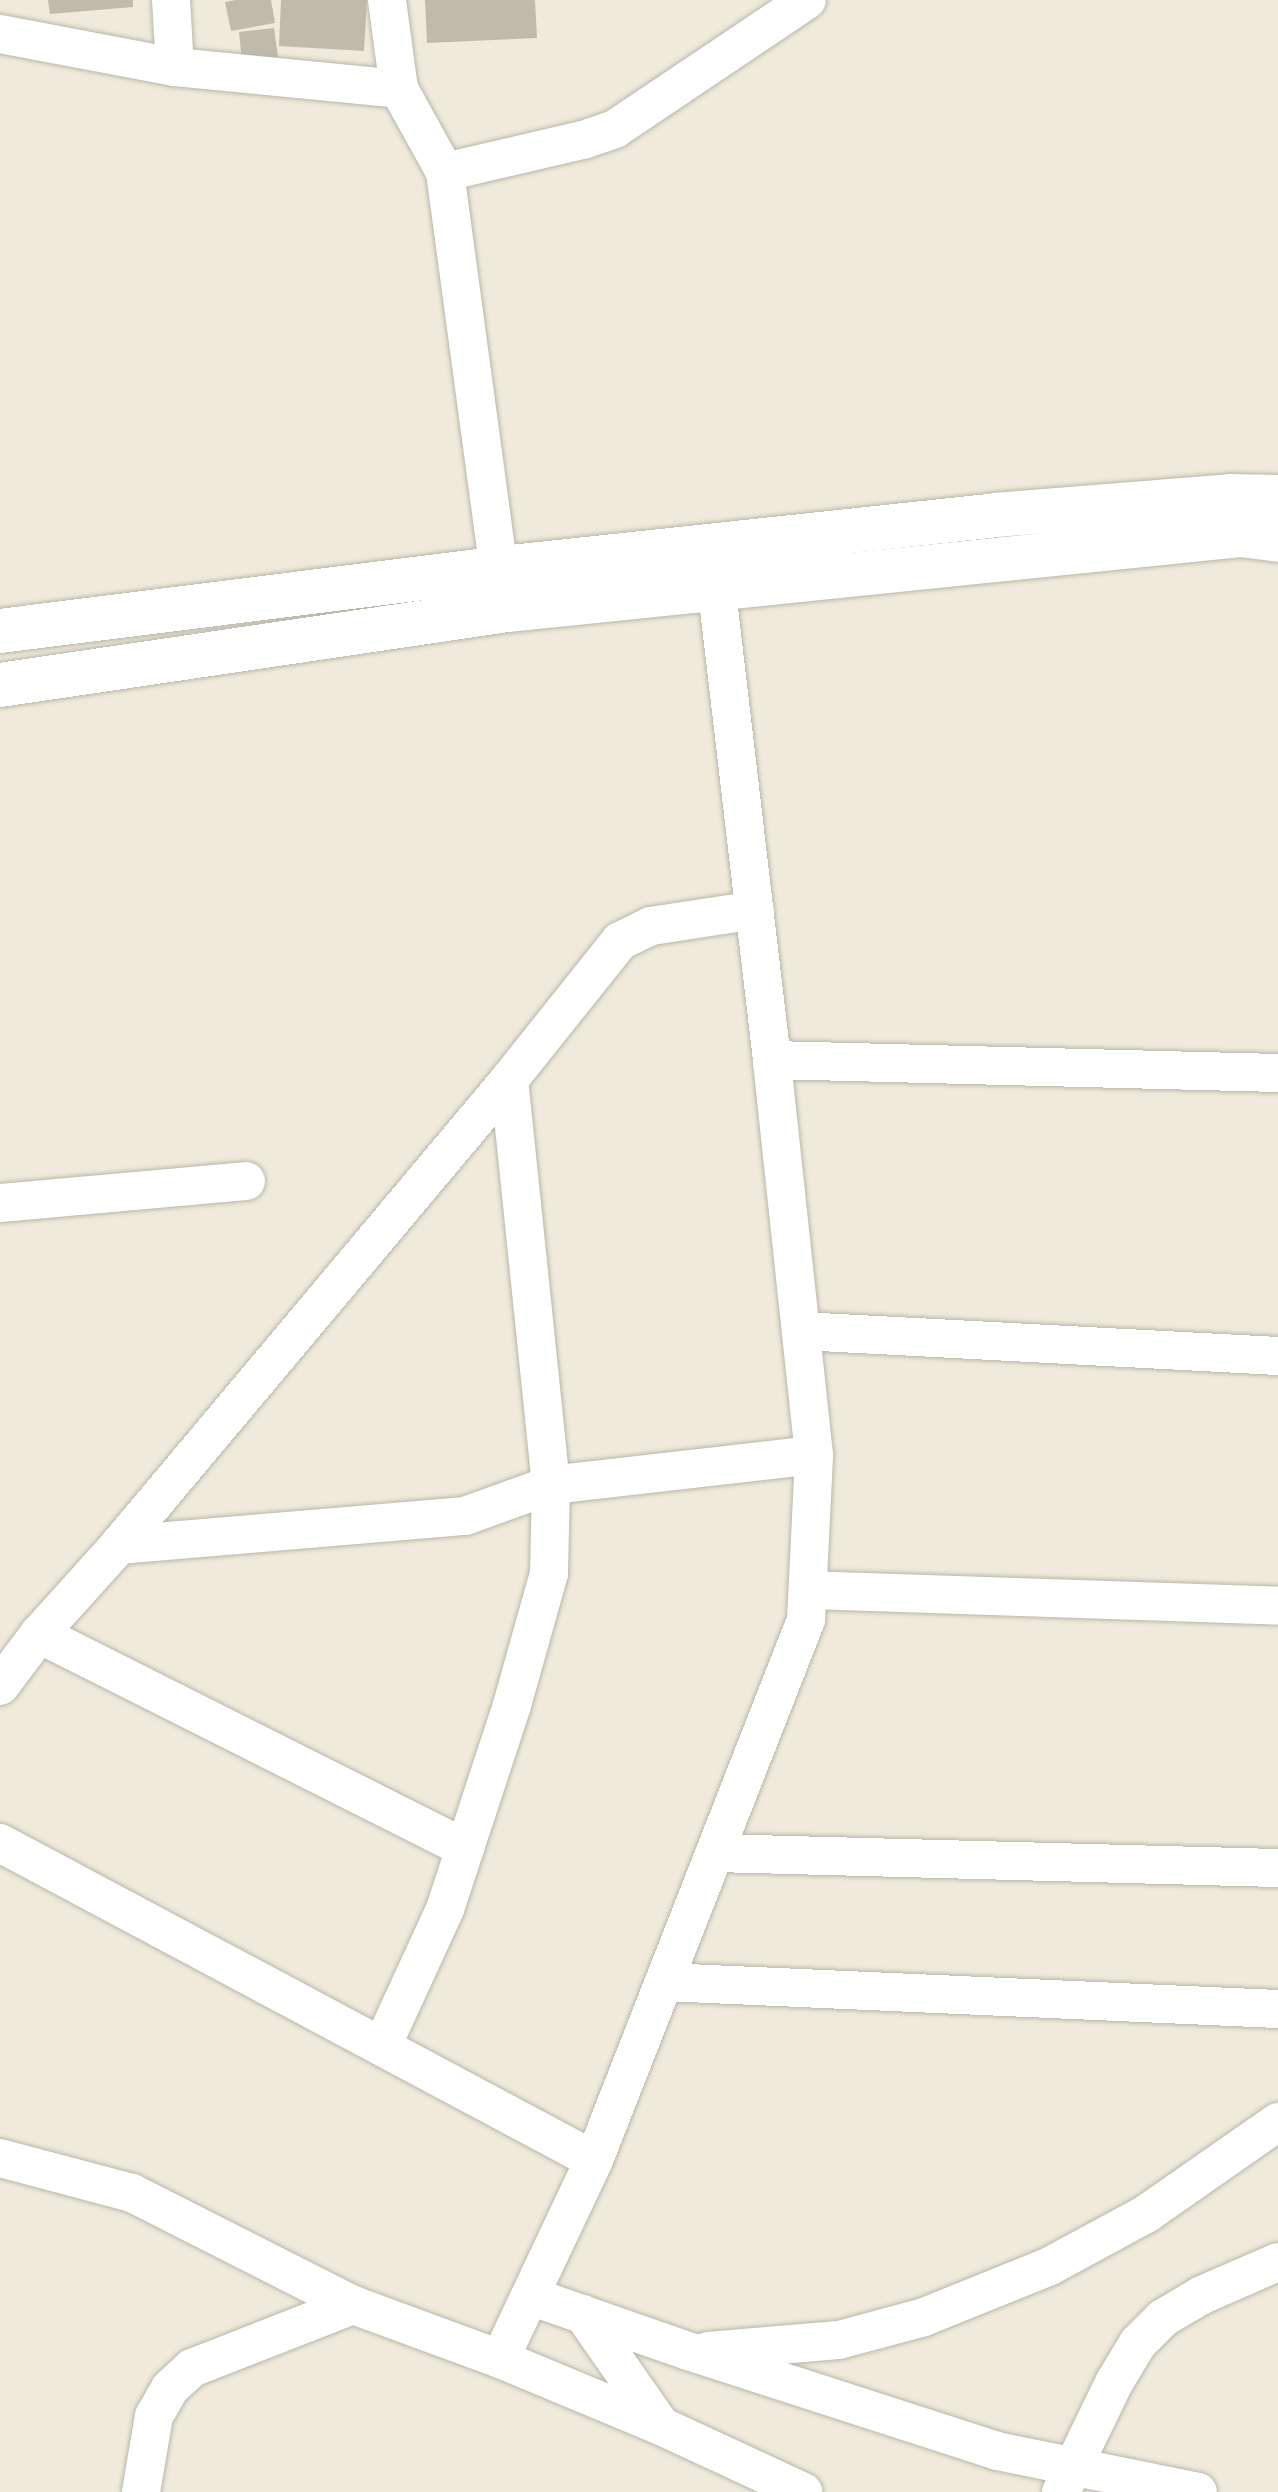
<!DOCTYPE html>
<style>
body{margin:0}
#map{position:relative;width:1278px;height:2492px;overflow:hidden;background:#efeadb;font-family:"Nunito Sans",sans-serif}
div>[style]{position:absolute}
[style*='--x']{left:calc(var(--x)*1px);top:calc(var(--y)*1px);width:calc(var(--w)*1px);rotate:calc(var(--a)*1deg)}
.building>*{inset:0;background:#bfbbac}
.roads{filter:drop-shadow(0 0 2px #bab6a8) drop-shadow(0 0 2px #bab6a8)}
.street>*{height:38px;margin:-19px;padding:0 19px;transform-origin:19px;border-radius:19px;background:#fff}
.secondary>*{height:44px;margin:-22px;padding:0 22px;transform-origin:22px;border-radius:22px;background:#fff}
span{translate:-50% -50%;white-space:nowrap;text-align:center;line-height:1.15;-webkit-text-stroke:6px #efeadb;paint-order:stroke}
</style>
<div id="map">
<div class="building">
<i style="clip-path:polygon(48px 0,133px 0,133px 7px,50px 14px)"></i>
<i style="clip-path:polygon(236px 0,271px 0,275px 23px,231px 31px,225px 2px)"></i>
<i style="clip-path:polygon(281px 0,367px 0,364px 51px,279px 46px)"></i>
<i style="clip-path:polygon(425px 0,535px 0,537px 38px,427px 43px)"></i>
<i style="clip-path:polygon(274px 28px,278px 57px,242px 61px,239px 32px)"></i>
</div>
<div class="roads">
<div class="street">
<i style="--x:171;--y:0;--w:67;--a:86.6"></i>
<i style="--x:175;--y:67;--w:225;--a:5.6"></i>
<i style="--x:399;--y:89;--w:90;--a:-97.7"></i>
<i style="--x:0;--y:34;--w:178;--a:10.7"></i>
<i style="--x:399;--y:89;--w:95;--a:61"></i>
<i style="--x:445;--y:172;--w:401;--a:82.3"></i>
<i style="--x:445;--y:172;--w:142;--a:-13.1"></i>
<i style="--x:583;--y:140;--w:34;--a:-19"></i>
<i style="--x:615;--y:129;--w:231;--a:-33.9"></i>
<i style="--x:772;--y:1060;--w:506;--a:1.47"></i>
<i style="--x:0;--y:1203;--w:247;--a:-5.1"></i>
<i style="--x:801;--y:1331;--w:478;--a:3"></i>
<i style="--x:119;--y:1545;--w:347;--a:-4.8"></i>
<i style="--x:465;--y:1516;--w:91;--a:-19.8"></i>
<i style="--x:551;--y:1485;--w:265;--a:-6.5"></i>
<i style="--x:808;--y:1590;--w:470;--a:1.9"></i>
<i style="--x:39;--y:1634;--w:477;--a:26.7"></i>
<i style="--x:0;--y:1686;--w:65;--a:-53.1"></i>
<i style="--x:39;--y:1634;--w:120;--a:-48"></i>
<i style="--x:119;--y:1545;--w:607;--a:-50.01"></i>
<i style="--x:509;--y:1080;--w:178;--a:-51.4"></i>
<i style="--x:620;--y:941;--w:34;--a:-26"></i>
<i style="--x:651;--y:926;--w:105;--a:-8.7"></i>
<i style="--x:0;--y:1843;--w:673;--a:28.09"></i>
<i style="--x:715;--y:1853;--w:563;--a:1.53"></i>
<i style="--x:664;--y:1982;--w:615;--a:2.52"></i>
<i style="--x:383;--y:2044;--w:149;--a:-65.3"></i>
<i style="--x:445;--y:1909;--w:215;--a:-71.8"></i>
<i style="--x:512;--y:1705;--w:137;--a:-74.3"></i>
<i style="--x:549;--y:1573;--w:88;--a:-88.7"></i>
<i style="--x:551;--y:1485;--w:407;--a:-95.9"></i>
<i style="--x:0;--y:2158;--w:137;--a:14.9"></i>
<i style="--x:132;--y:2193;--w:248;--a:26.9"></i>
<i style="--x:353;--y:2305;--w:157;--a:20.2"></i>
<i style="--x:500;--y:2359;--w:220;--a:-64.7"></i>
<i style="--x:594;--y:2160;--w:580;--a:-68.57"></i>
<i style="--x:806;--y:1620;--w:165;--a:-87.2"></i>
<i style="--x:814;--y:1455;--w:397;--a:-96.1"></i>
<i style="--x:772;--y:1060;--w:505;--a:-96.7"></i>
<i style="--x:530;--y:2296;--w:170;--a:19.2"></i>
<i style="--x:691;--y:2352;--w:322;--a:17.9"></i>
<i style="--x:997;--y:2451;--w:205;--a:11.5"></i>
<i style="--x:583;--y:2314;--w:136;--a:55.1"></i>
<i style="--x:708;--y:2351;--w:131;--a:-4.8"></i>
<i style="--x:839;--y:2340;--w:88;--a:-15.1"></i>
<i style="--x:924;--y:2317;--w:136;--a:-22"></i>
<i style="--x:1050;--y:2266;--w:109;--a:-28.4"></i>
<i style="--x:1146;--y:2214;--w:161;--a:-34.9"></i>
<i style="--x:500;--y:2359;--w:174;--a:22.6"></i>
<i style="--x:661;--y:2426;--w:157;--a:24.9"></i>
<i style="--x:141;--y:2492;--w:77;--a:-80.3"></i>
<i style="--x:154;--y:2416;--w:32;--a:-60"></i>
<i style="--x:170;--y:2388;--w:30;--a:-42"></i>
<i style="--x:192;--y:2368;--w:173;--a:-21.4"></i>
<i style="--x:1061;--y:2492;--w:123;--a:-64.1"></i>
<i style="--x:1115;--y:2381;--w:44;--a:-58.8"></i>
<i style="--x:1138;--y:2343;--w:35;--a:-45"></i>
<i style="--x:1163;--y:2318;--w:45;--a:-30.5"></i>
<i style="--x:1202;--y:2295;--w:83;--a:-23.5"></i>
</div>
<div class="secondary">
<i style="--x:0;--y:631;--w:506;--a:-7.15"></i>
<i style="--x:502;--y:568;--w:496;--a:-6.1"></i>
<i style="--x:995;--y:515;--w:236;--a:-4.6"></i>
<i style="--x:1230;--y:496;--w:48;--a:1.2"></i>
<i style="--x:0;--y:685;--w:513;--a:-8.41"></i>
<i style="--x:507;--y:610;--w:737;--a:-5.84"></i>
<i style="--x:1240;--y:535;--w:38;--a:7"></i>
</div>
</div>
</div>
